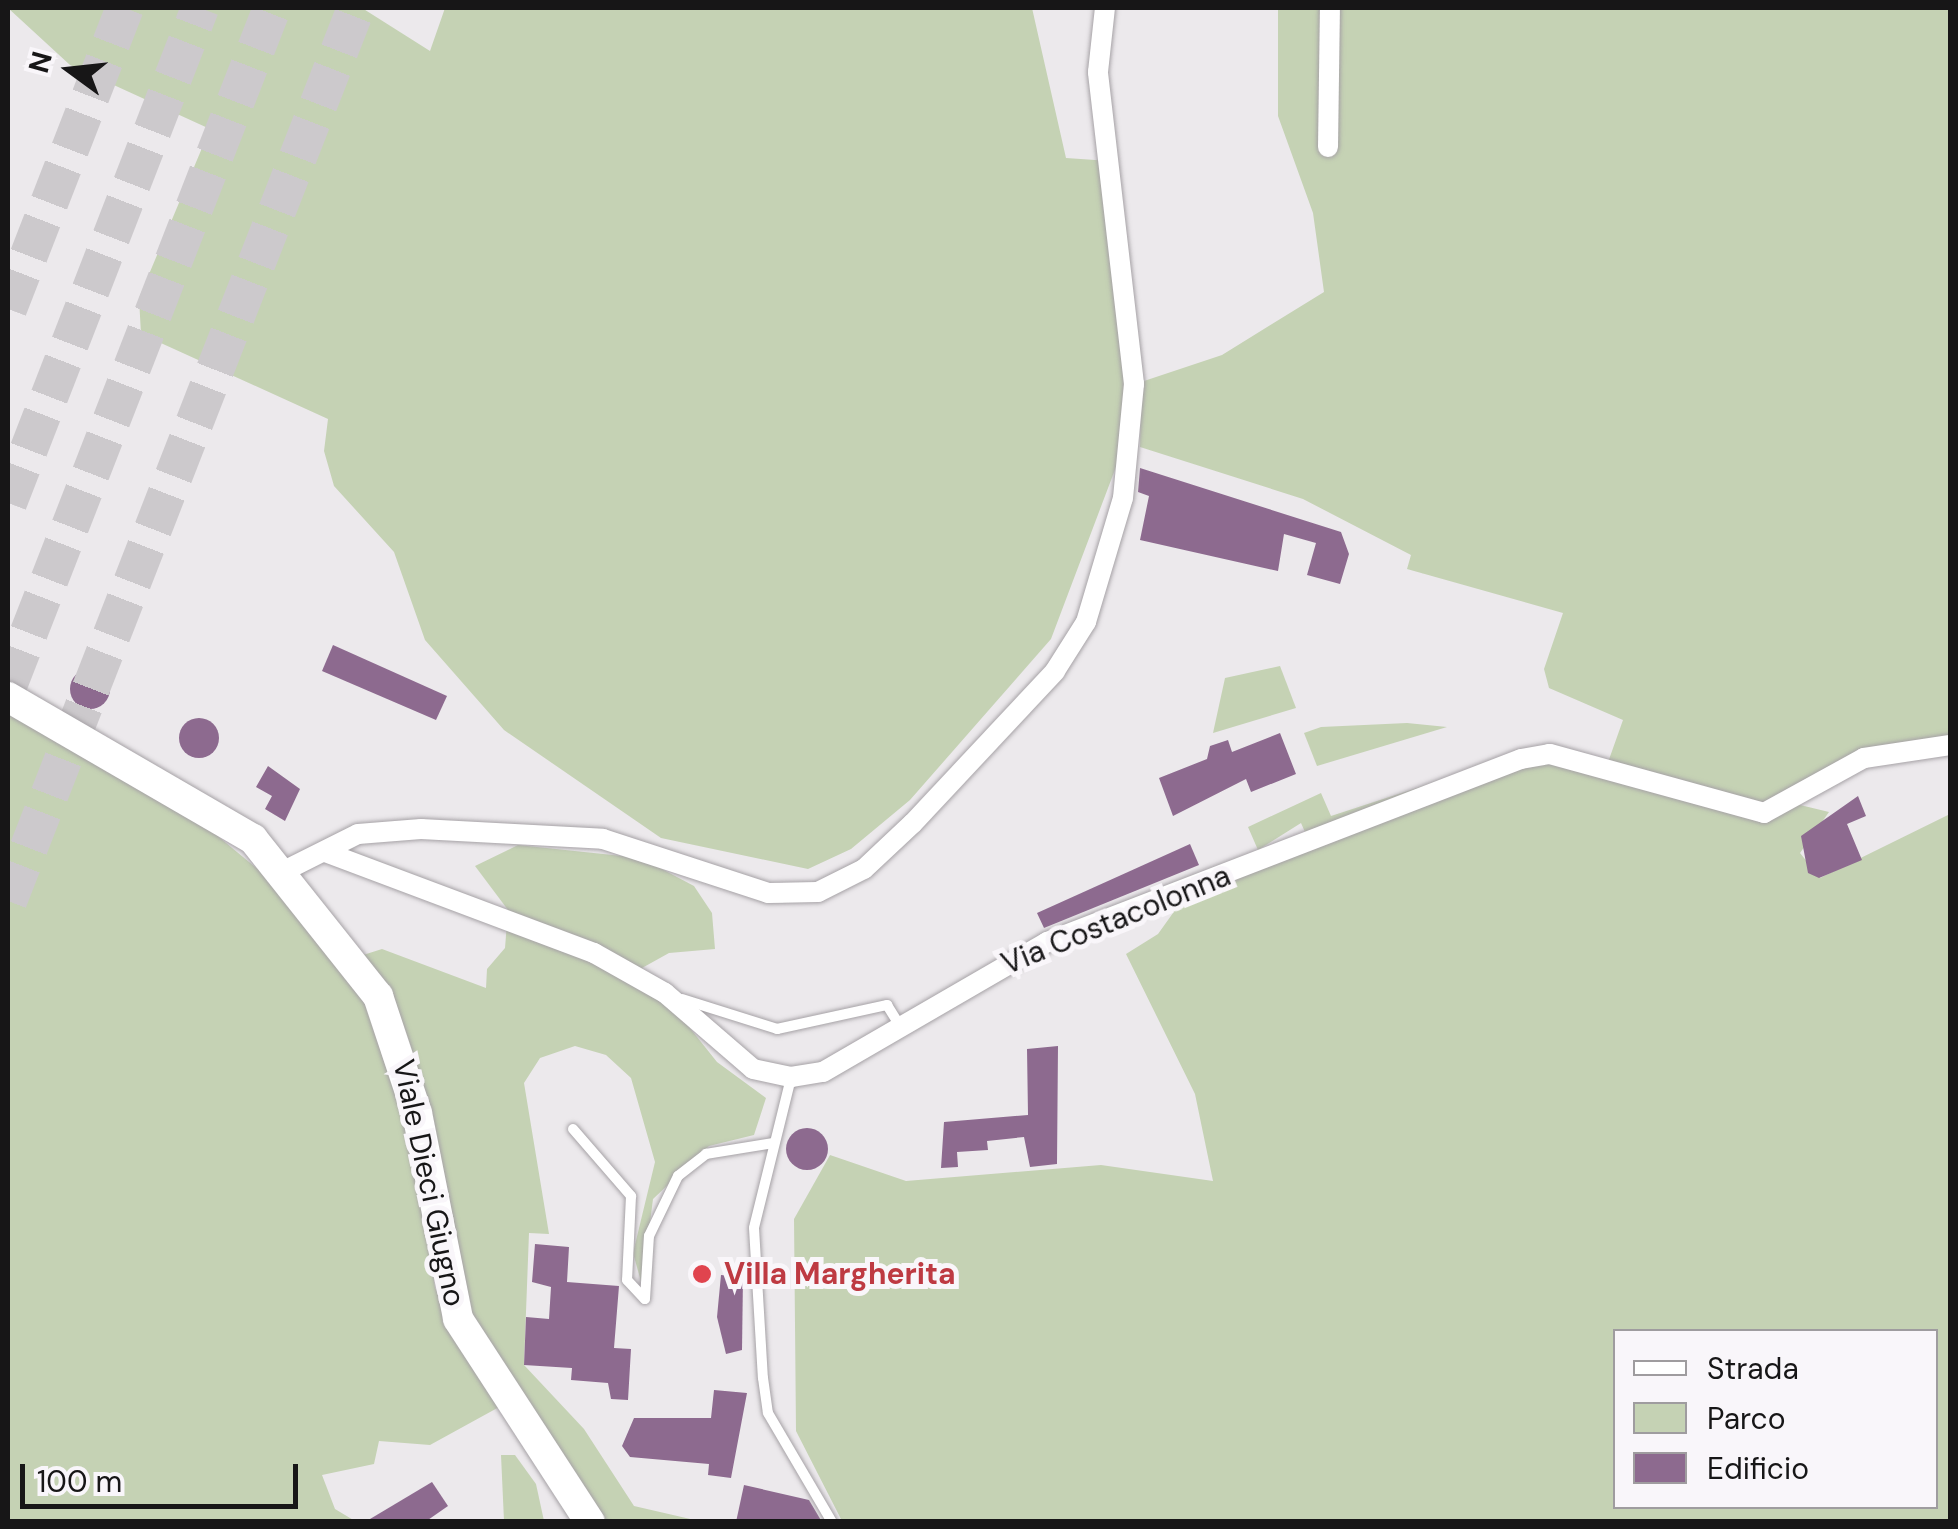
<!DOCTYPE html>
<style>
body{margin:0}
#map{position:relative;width:1958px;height:1529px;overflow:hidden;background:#ece9ec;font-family:"DM Sans",sans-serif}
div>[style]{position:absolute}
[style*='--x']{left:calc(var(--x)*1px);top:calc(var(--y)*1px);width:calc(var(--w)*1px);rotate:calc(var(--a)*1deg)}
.green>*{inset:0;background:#c5d2b4}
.building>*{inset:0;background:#8d6a8f}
.round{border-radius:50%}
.highway-tunnel>*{height:38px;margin-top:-19px;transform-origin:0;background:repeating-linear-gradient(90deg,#ccc9cc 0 38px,transparent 0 57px)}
.roads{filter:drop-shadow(0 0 2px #a6a2a6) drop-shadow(0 0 2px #a6a2a6)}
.lane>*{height:10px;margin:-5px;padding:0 5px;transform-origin:5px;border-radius:5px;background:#fff}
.street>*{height:20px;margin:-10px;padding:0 10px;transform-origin:10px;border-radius:10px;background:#fff}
.secondary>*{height:30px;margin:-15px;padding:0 15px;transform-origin:15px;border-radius:15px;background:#fff}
.dots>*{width:28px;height:28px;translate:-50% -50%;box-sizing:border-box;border:5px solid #f9f6fa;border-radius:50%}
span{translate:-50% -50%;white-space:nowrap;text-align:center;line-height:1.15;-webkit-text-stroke:10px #f9f6fa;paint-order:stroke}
.street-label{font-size:30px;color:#171617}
.health-label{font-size:30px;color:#be3a42;font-weight:700}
.left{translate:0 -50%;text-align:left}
.frame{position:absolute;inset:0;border:10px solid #171617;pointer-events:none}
.legend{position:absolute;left:1613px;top:1329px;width:325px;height:180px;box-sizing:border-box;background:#f9f6fa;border:2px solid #9f9c9f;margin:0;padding:12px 18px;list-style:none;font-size:30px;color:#171617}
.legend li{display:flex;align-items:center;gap:20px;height:50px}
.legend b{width:50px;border:2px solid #9f9c9f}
.north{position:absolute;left:20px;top:20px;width:100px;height:100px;-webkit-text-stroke:8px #f9f6fa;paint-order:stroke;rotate:285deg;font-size:28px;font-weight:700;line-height:40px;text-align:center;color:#171617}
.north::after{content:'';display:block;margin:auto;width:35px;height:45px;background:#171617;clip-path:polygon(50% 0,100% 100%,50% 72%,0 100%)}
.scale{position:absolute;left:20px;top:1464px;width:278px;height:45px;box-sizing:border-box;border:5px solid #171617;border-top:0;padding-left:12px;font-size:30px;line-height:35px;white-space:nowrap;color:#171617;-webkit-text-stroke:8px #f9f6fa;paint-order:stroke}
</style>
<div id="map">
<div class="green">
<i style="clip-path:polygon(8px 8px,362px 8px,430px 51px,445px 8px,1032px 8px,1066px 158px,1110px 161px,1134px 384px,1119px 459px,1051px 639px,910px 800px,851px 849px,808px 869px,661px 838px,504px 730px,425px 640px,394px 552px,334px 486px,324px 451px,328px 419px,141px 334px,139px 298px,210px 129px,70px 65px)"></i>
<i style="clip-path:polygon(evenodd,1278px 8px,1950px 8px,1950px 739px,1908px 743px,1796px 804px,1829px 812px,1800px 853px,1820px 878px,1950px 814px,1950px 1521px,842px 1521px,796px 1431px,794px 1219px,830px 1155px,906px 1181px,1101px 1165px,1213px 1181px,1195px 1094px,1126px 954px,1158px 934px,1183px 899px,1521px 759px,1606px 768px,1623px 720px,1549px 688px,1544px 669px,1563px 613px,1407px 569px,1411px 555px,1303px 499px,1140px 447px,1141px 382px,1222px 355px,1324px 292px,1313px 213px,1278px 116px,1278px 8px,1616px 1332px,1936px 1332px,1936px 1506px,1616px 1506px,1616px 1332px)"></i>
<i style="clip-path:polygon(1280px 666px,1296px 708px,1213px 733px,1225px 678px)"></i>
<i style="clip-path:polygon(8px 711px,214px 833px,260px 871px,379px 1015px,418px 1156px,435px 1288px,501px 1406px,430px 1445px,379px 1441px,374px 1464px,322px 1475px,335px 1509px,355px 1521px,8px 1521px)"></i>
<i style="clip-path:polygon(1321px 727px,1407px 723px,1447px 727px,1317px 766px,1304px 733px)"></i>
<i style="clip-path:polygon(1558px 742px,1305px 832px,1301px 823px,1258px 850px,1248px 827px,1321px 793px,1331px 816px)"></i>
<i style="clip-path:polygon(518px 845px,641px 858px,694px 886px,712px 913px,715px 949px,669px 953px,642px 968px,717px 1062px,766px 1098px,754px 1135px,709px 1146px,653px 1199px,642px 1285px,633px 1253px,655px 1162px,631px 1078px,606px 1055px,575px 1046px,540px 1058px,524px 1083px,549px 1234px,529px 1233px,524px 1365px,584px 1429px,634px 1506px,699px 1521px,603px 1521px,469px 1310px,410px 1047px,360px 956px,382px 949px,486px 988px,487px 969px,505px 948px,508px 910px,475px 866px)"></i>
<i style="clip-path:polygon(501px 1455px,515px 1455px,536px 1484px,544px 1521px,504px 1521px)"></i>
</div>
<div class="building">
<i style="clip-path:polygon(1140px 468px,1341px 532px,1349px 554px,1340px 584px,1307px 575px,1316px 543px,1284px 534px,1278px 571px,1140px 540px,1149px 496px,1138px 492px)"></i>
<i style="clip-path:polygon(333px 645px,447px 696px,436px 720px,322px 671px)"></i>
<i class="round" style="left:70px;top:669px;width:40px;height:40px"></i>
<i class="round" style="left:179px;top:718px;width:40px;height:40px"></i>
<i style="clip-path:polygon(1280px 733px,1296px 774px,1251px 792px,1246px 779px,1173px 816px,1159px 778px,1207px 759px,1210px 746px,1228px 740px,1232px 752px)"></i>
<i style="clip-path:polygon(268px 766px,300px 789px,285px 821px,265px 809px,272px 796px,256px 787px)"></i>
<i style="clip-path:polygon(1858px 796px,1866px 816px,1847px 824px,1862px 860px,1819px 878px,1808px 873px,1801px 836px)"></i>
<i style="clip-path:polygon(1190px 844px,1199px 865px,1044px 928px,1037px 913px)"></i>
<i style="clip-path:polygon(1058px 1046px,1057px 1164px,1030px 1167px,1024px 1137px,987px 1141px,988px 1150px,957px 1152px,958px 1167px,941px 1168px,944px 1122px,1028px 1115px,1027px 1049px)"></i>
<i class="round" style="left:786px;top:1128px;width:42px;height:42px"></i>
<i style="clip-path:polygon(535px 1244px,569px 1247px,567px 1282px,619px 1286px,614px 1348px,631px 1349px,628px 1400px,611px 1399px,608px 1383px,571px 1380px,572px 1368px,524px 1365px,526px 1317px,549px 1319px,551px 1287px,532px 1282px)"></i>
<i style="clip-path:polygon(721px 1275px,743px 1277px,742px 1350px,726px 1354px,717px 1317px)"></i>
<i style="clip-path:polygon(714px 1390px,747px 1393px,731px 1478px,708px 1475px,709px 1464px,630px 1457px,622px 1446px,634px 1418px,711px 1418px)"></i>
<i style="clip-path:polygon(432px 1482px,448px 1506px,425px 1522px,365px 1522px)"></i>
<i style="clip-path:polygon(744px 1485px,809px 1500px,822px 1522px,736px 1522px)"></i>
</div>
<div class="highway-tunnel">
<i style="--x:8;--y:309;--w:323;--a:-68.8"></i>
<i style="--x:8;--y:503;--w:531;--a:-68.8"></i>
<i style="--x:8;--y:686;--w:728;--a:-68.73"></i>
<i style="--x:8;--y:901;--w:958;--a:-68.71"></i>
</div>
<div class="roads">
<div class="lane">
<i style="--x:682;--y:999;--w:100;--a:17.5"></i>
<i style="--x:777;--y:1029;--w:113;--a:-12.3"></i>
<i style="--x:887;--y:1005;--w:26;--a:58"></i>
<i style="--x:791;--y:1078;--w:154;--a:103.9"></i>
<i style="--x:754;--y:1228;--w:150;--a:86.6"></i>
<i style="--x:763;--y:1378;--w:35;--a:82"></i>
<i style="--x:768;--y:1413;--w:126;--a:59.6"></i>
<i style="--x:573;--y:1129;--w:89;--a:49.1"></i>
<i style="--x:631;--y:1196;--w:84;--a:92.7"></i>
<i style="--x:627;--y:1280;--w:26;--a:47"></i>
<i style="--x:645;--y:1299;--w:63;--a:-86.4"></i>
<i style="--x:649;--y:1236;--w:67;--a:-64.2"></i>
<i style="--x:678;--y:1176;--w:36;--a:-38"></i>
<i style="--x:706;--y:1154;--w:68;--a:-9.3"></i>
</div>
<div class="street">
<i style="--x:1328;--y:147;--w:139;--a:-89.2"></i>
<i style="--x:325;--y:852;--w:287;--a:20.6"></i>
<i style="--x:594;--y:953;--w:81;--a:29.4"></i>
<i style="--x:665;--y:993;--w:116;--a:40.8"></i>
<i style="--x:753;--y:1069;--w:39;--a:12"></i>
<i style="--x:791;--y:1077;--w:32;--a:-9"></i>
<i style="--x:823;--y:1072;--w:259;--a:-30.1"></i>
<i style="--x:1047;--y:942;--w:508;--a:-21.11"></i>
<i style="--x:1521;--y:759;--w:29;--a:-10"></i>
<i style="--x:1550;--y:754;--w:222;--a:15.4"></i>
<i style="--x:1764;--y:813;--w:114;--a:-28.8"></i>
<i style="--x:1864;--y:758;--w:87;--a:-8.6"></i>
<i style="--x:286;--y:870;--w:80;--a:-26.6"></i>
<i style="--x:358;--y:834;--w:63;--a:-4.5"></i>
<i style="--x:421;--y:829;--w:182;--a:3.1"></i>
<i style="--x:603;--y:839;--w:174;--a:18.1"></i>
<i style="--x:768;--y:893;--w:50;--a:-1.1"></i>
<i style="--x:818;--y:892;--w:51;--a:-26.6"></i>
<i style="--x:864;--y:869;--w:67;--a:-43.2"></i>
<i style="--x:913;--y:823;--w:208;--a:-46.9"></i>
<i style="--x:1055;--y:671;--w:58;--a:-57.7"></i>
<i style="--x:1086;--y:622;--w:129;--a:-73.4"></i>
<i style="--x:1123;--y:498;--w:115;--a:-84.5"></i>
<i style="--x:1134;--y:384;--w:314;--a:-96.6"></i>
<i style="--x:1098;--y:72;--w:64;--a:-83.8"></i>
</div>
<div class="secondary">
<i style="--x:8;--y:697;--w:283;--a:30.1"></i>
<i style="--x:253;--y:839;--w:201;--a:51.5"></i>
<i style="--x:378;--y:996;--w:123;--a:71.6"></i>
<i style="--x:417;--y:1113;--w:210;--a:78.7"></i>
<i style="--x:458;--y:1319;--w:242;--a:57"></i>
</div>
</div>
<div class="dots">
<i style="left:702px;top:1274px;background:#e0444e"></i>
</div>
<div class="street-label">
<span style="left:1116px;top:920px;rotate:-22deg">Via Costacolonna</span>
<span style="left:429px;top:1183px;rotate:78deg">Viale Dieci Giugno</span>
</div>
<div class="health-label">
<span class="left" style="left:724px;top:1274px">Villa Margherita</span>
</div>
<div class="frame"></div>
<ul class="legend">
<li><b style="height:12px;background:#fff"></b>Strada</li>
<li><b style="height:28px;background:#c5d2b4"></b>Parco</li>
<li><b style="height:28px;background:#8d6a8f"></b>Edificio</li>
</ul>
<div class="north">N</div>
<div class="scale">100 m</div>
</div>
